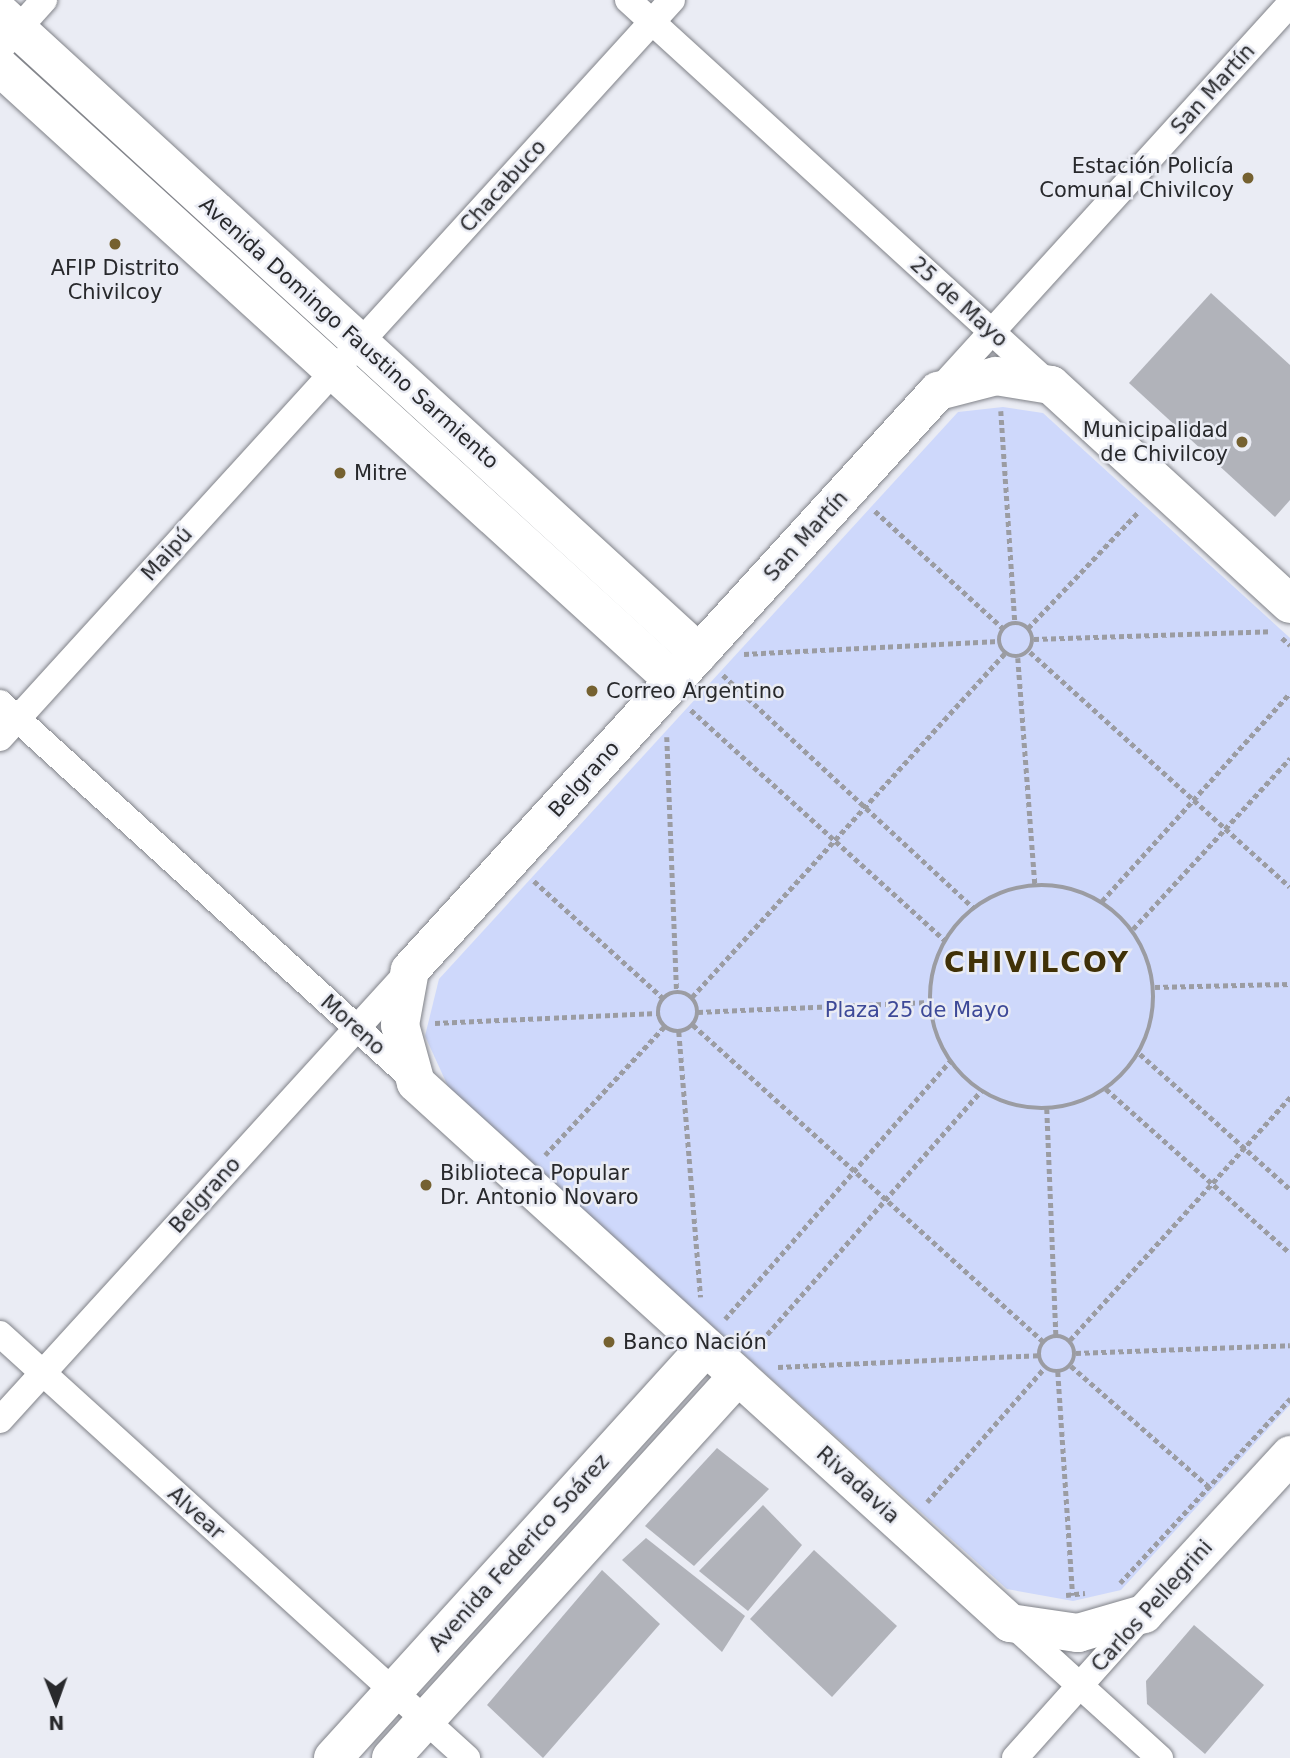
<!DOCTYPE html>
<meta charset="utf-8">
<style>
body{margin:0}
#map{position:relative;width:1290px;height:1758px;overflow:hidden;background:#eaecf4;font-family:"DejaVu Sans",sans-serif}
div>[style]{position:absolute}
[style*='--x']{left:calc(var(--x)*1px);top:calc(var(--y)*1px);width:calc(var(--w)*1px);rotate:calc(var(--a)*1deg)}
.green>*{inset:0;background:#ced8fb}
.building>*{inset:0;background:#b1b3ba}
.path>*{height:4.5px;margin-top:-2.25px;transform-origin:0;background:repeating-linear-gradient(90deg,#9b9ca2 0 5px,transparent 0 8.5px)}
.path>.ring{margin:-2.25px;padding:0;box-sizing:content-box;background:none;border:4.5px solid #9b9ca2;border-radius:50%}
.roads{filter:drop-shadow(0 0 2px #808288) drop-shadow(0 0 2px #808288)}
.street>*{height:26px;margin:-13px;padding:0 13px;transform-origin:13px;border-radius:13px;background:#fff}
.secondary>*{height:38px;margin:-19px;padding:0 19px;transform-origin:19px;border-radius:19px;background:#fff}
.dots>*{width:19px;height:19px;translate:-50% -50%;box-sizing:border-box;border:4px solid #eaecf4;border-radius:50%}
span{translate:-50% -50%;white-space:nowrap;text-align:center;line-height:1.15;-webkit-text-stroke:5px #eaecf4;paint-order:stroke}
.street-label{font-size:21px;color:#28292c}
.poi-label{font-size:21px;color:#28292c}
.right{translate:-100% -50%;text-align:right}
.left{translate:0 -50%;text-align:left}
.park-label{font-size:21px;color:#3d4998}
.district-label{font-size:28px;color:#403107;font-weight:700;letter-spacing:2px}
.north{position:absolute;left:21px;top:1667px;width:70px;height:70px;-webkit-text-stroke:5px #eaecf4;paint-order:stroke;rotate:179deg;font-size:19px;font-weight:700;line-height:28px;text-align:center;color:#28292c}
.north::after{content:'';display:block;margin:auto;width:24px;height:32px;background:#28292c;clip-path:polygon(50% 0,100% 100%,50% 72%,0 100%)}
</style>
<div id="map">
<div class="green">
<i style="clip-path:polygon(1003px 407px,1043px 413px,1290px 638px,1290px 1405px,1121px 1590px,1073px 1601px,1007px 1589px,451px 1093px,425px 1036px,439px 979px,958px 412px)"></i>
</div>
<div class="building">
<i style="clip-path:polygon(1211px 293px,1290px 365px,1290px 500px,1275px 517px,1129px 383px)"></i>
<i style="clip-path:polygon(717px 1448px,769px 1489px,694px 1566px,645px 1526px)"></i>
<i style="clip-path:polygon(763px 1505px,802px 1545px,748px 1611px,699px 1571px)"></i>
<i style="clip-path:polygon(646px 1538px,745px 1616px,722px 1652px,622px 1560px)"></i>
<i style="clip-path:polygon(814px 1550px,897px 1626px,832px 1697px,750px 1619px)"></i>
<i style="clip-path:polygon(602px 1570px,660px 1624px,543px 1758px,487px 1705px)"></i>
<i style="clip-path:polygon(1194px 1625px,1264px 1685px,1205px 1754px,1147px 1704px,1146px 1681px)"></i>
</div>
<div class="path">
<i style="--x:1001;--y:411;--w:212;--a:86.2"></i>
<i style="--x:875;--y:511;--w:175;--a:42.5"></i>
<i class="ring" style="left:999px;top:623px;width:29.5px;height:29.5px"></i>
<i style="--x:1028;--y:628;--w:160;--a:-46.5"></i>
<i style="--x:1282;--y:638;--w:11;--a:41"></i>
<i style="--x:1034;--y:639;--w:237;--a:-1.9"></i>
<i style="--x:1030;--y:652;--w:350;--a:42.1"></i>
<i style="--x:744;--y:654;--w:255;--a:-2.9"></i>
<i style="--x:1018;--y:658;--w:228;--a:85.7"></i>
<i style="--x:723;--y:675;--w:342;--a:42.9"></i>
<i style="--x:691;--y:710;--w:343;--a:42.2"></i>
<i style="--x:667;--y:737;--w:255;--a:87.8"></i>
<i style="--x:534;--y:881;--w:174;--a:42.2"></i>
<i class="ring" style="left:930px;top:885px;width:219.5px;height:219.5px"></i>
<i style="--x:1102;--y:901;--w:280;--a:-47.9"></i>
<i style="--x:1133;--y:929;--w:232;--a:-47.4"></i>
<i style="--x:1155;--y:987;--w:135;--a:-1.3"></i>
<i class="ring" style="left:658px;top:992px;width:35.5px;height:35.5px"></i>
<i style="--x:692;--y:997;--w:465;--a:-47.7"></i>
<i style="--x:698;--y:1012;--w:232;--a:-2.5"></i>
<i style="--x:435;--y:1023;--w:223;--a:-2.6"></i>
<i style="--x:693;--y:1025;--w:472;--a:42.1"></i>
<i style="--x:679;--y:1032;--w:266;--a:85.3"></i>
<i style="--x:1140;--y:1054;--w:202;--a:42"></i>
<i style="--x:1106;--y:1089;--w:246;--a:41.7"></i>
<i style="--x:1047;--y:1109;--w:226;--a:87.7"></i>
<i style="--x:545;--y:1155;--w:176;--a:-47.1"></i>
<i style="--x:725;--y:1319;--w:342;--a:-48.9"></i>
<i class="ring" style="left:1039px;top:1336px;width:31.5px;height:31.5px"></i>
<i style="--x:1070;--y:1340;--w:328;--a:-47.8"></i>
<i style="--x:756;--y:1347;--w:341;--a:-48.7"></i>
<i style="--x:1076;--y:1353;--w:214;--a:-2.1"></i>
<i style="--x:1071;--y:1366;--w:184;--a:41.2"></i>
<i style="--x:778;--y:1367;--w:261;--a:-2.6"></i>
<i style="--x:1058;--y:1372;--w:224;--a:86.2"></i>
<i style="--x:927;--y:1502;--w:179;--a:-48.8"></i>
<i style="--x:1120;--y:1583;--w:251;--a:-47.3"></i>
<i style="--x:1066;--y:1595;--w:19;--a:-6"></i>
</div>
<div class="roads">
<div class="street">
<i style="--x:628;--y:0;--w:570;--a:42.37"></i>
<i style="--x:0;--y:49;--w:66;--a:-48.1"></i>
<i style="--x:938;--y:391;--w:523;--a:-47.71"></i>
<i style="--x:0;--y:703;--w:561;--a:42.33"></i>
<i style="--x:0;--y:738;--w:998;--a:-47.68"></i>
<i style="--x:0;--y:1334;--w:631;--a:42.24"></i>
<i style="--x:0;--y:1420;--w:607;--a:-47.67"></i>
<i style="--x:1012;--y:1624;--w:200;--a:42.2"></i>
<i style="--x:1015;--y:1758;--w:192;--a:-48.2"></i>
</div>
<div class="secondary">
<i style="--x:0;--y:13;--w:948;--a:42.48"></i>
<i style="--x:0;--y:67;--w:912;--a:42.33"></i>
<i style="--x:1290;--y:604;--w:324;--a:-137.5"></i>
<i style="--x:1051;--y:385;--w:56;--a:-170.7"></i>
<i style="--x:996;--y:376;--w:60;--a:165.5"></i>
<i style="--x:938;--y:391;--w:784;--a:132.36"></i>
<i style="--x:410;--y:970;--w:56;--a:100.3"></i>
<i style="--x:400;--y:1025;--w:60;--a:74.6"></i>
<i style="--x:416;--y:1083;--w:803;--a:42.27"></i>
<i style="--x:1010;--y:1623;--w:69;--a:8.4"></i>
<i style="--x:1078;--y:1633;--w:69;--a:-16.1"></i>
<i style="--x:1144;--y:1614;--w:216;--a:-47.4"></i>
<i style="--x:333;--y:1758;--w:555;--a:-47.77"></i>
<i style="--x:391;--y:1758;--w:516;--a:-47.75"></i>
</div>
</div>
<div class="dots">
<i style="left:1248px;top:178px;background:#756130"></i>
<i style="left:115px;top:244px;background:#756130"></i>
<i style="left:1242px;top:442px;background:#756130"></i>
<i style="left:340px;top:473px;background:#756130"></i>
<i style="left:592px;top:691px;background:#756130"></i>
<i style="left:426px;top:1185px;background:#756130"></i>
<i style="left:609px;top:1342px;background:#756130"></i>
</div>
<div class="street-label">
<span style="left:1213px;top:89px;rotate:-48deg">San Martín</span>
<span style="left:503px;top:186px;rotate:-48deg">Chacabuco</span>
<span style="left:959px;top:302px;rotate:42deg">25 de Mayo</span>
<span style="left:349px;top:333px;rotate:42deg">Avenida Domingo Faustino Sarmiento</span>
<span style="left:806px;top:536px;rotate:-48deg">San Martín</span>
<span style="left:167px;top:554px;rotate:-48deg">Maipú</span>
<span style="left:584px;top:779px;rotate:-48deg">Belgrano</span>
<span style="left:353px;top:1025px;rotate:42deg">Moreno</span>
<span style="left:205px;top:1195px;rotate:-48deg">Belgrano</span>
<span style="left:858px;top:1485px;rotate:42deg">Rivadavia</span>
<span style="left:196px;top:1513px;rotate:42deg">Alvear</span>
<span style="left:519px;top:1553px;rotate:-48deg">Avenida Federico Soárez</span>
<span style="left:1152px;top:1606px;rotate:-48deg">Carlos Pellegrini</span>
</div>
<div class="poi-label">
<span class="right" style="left:1234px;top:178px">Estación Policía<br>Comunal Chivilcoy</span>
<span style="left:115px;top:280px">AFIP Distrito<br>Chivilcoy</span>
<span class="right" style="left:1228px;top:442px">Municipalidad<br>de Chivilcoy</span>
<span class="left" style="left:354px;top:473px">Mitre</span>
<span class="left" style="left:606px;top:691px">Correo Argentino</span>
<span class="left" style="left:440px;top:1185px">Biblioteca Popular<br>Dr. Antonio Novaro</span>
<span class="left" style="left:623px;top:1342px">Banco Nación</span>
</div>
<div class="park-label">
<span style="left:917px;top:1010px">Plaza 25 de Mayo</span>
</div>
<div class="district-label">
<span style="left:1037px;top:963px">CHIVILCOY</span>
</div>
<div class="north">N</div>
</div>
